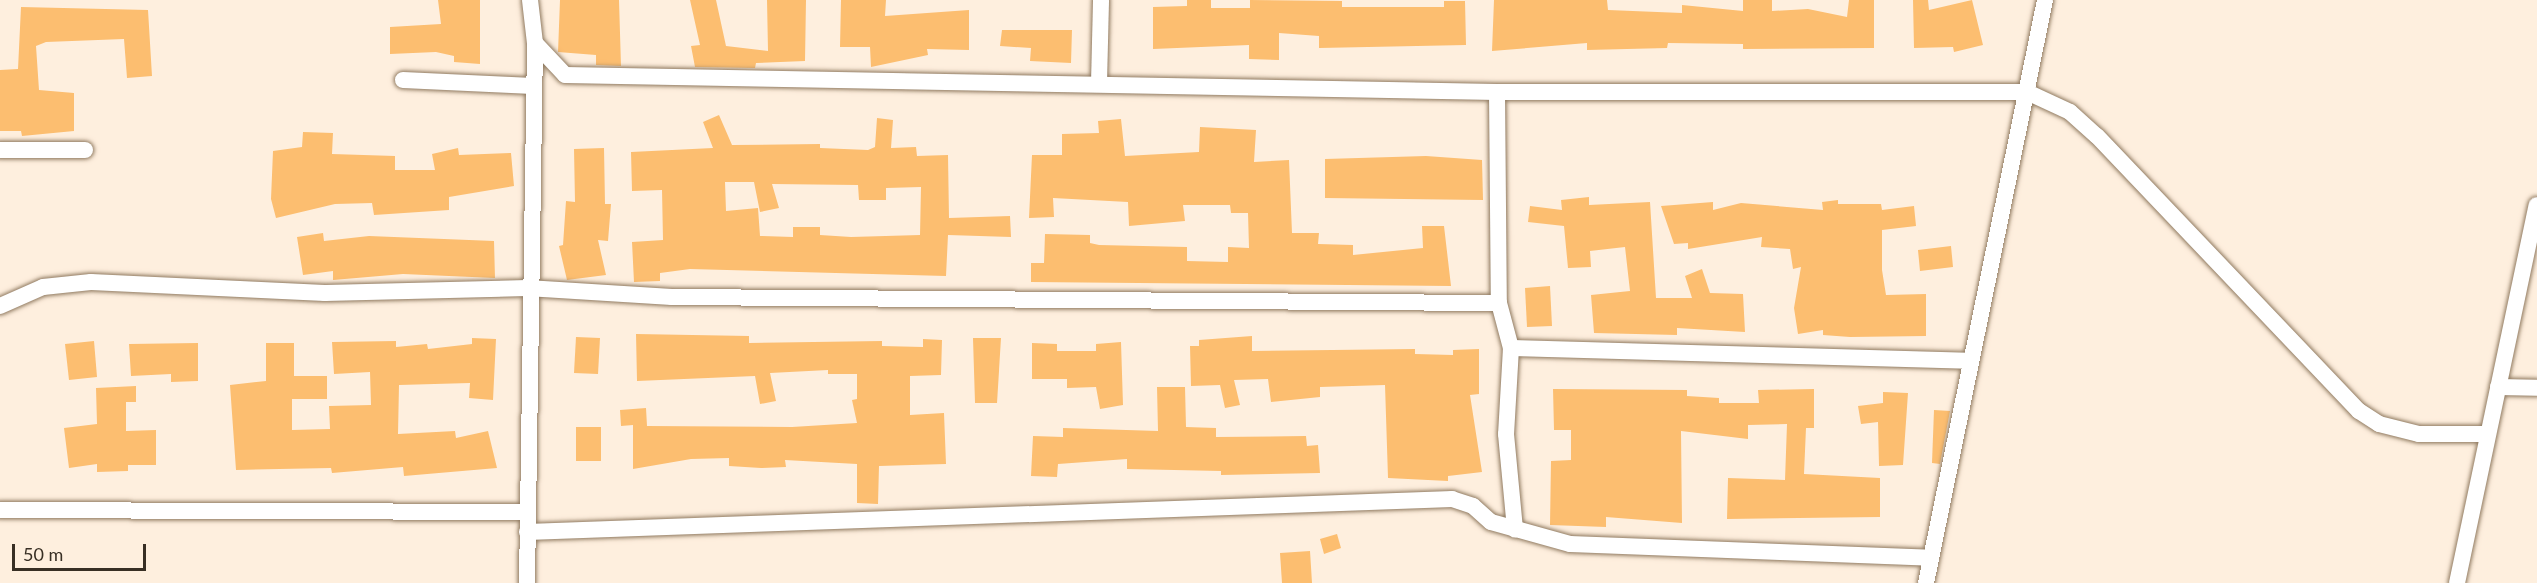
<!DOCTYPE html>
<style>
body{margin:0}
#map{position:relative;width:2537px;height:583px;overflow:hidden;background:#feefde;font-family:Lato,sans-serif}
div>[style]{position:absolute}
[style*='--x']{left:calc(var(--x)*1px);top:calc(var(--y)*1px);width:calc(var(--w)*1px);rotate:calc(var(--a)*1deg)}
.building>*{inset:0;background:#fcbe70}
.roads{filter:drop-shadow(0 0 2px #907a60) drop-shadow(0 0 2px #907a60)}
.minor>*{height:16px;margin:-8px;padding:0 8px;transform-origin:8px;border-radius:8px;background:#fff}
span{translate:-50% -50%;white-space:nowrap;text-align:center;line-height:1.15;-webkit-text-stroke:4.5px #feefde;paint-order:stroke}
.scale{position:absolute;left:12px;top:544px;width:134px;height:27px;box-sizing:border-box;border:3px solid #382f24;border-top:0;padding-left:8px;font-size:18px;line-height:21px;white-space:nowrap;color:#382f24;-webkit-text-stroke:4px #feefde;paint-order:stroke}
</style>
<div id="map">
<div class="building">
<i style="clip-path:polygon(438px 0,480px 0,480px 64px,454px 62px,454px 56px,436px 52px,390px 54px,390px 27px,441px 24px)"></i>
<i style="clip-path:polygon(560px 0,619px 0,621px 66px,596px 65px,596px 55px,558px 52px)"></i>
<i style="clip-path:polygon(690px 0,716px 0,726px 46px,768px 51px,767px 0,806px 0,805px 61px,756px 63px,755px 68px,695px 67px,691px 46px,700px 45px)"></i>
<i style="clip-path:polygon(841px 0,886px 0,885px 16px,969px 10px,969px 50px,927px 49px,928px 55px,871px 67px,870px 47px,840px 47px)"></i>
<i style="clip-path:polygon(1187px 0,1211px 0,1211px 8px,1250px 8px,1250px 0,1342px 1px,1342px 7px,1444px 7px,1444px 1px,1465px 1px,1466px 45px,1319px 48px,1319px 36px,1279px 33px,1279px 60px,1249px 59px,1249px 45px,1153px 49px,1153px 7px,1187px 6px)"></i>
<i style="clip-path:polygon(1494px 0,1607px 0,1608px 10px,1682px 13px,1682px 5px,1743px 11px,1743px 0,1772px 0,1772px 11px,1808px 9px,1847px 17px,1849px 0,1874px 0,1874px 48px,1743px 49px,1743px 44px,1668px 43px,1667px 48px,1587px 50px,1587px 43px,1492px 51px)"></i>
<i style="clip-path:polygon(1913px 0,1928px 0,1929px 10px,1972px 0,1983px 45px,1954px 52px,1953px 47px,1914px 48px)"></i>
<i style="clip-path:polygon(21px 7px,148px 10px,152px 76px,127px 78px,124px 39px,46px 42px,36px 46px,39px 90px,74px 93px,74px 131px,22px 136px,21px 131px,0 131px,0 70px,18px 69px)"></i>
<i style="clip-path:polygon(1002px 30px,1072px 30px,1071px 63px,1030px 61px,1031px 48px,1000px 46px)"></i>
<i style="clip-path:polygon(evenodd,719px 115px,732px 145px,820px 144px,820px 148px,868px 150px,875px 147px,877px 118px,893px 120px,891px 148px,916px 147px,917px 156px,948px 155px,949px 218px,1010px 216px,1011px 237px,948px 235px,946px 276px,690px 269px,660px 273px,660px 281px,634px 282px,632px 242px,663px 240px,662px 190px,632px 191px,631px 152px,713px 148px,703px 122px,719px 115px,725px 182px,754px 182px,760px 212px,779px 208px,772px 184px,858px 185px,859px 200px,886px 200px,886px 188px,921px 187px,920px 235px,851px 237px,820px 235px,820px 227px,793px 227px,793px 237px,760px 236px,758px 208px,726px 211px,725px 182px)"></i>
<i style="clip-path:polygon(1121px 119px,1125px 156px,1199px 152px,1200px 127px,1256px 130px,1254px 162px,1289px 160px,1292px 233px,1319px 233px,1318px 244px,1353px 245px,1353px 255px,1423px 248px,1422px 226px,1444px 226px,1451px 286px,1031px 282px,1031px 263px,1044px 263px,1045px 234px,1090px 235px,1090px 243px,1099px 245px,1187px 247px,1187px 261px,1228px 262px,1228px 247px,1249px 248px,1248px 213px,1231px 213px,1230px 205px,1183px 205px,1185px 221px,1129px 226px,1128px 202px,1053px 198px,1054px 217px,1029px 218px,1032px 155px,1062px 155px,1062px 134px,1099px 133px,1098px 121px)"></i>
<i style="clip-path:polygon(303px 132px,333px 133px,332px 154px,395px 156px,395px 170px,435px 170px,432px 154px,458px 148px,459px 155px,511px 153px,514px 186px,449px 197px,449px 210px,374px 215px,372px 203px,335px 204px,276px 218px,271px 199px,273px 151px,302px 147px)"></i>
<i style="clip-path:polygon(604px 148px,605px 204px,611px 204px,608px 241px,598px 240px,606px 275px,567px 280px,559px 246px,563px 245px,566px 201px,575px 202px,574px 149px)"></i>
<i style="clip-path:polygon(1426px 156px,1482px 160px,1483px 200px,1325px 198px,1325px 159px)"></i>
<i style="clip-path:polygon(1589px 197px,1589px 205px,1650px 202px,1656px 298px,1692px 298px,1685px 276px,1702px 269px,1710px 293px,1743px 294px,1745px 332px,1677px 328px,1677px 335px,1594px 333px,1591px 295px,1630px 291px,1625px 247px,1590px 251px,1591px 267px,1568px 268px,1564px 226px,1528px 222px,1530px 206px,1562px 210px,1561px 200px)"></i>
<i style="clip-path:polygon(1838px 200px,1838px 204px,1881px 204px,1882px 210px,1914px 206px,1916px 226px,1882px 230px,1882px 270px,1886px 295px,1926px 294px,1926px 336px,1850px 337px,1823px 335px,1823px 330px,1798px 334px,1794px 308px,1801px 267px,1793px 269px,1790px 249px,1761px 247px,1762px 237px,1688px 249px,1688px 243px,1674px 244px,1661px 206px,1713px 202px,1713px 210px,1741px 203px,1823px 210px,1822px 202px)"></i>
<i style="clip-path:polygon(323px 233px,324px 241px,369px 236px,494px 241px,495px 278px,403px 274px,333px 280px,333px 271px,303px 275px,297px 237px)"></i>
<i style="clip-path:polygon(1951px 246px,1953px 267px,1920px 271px,1918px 250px)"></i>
<i style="clip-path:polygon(1550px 286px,1552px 326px,1527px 327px,1525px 288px)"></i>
<i style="clip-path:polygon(636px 334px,749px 336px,749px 343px,882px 341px,882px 346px,923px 347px,923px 339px,942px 340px,941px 375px,910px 376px,910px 415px,944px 413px,946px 464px,879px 466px,878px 504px,857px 503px,857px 464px,785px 460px,786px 467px,761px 468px,729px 466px,729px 458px,691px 459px,633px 469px,633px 425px,621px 426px,620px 410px,646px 408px,647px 426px,792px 427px,857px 423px,852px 400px,857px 399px,857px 374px,828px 374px,828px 370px,770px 373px,776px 401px,760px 404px,755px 376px,637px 381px)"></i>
<i style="clip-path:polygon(1252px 336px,1252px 351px,1415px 349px,1415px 354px,1453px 355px,1453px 350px,1479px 349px,1479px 394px,1470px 395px,1482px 472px,1448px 476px,1448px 481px,1388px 478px,1385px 385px,1320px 387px,1320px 397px,1271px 402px,1268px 379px,1234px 380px,1240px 405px,1225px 408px,1220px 385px,1191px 386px,1190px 346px,1199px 346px,1199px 340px)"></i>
<i style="clip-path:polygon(576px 337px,600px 338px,598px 374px,574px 373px)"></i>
<i style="clip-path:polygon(472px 338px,496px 339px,493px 400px,469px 398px,470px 383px,399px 385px,398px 434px,455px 431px,456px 438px,488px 431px,497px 468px,404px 476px,403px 467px,332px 473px,331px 468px,236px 470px,230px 385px,266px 381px,266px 343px,294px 343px,294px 376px,327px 376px,327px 399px,292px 399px,292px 430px,330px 429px,329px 406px,371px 405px,370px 372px,334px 374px,332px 342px,396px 341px,396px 347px,427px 344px,428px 349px,472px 344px)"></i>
<i style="clip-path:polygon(973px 338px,1001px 338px,997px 403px,975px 403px)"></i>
<i style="clip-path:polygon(94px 341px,97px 377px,69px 380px,65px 344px)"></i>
<i style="clip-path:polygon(1121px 342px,1123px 405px,1100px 409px,1096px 387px,1067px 388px,1067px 379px,1032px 379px,1032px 343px,1057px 344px,1057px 351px,1096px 351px,1096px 344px)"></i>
<i style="clip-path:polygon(198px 343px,198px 381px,171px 382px,171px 374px,131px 376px,129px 344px)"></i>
<i style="clip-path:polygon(136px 386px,136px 402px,126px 402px,126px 431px,156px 430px,156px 465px,128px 465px,128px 471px,97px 472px,97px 464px,69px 468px,64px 428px,97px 424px,96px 388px)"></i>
<i style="clip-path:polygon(1157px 387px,1185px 387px,1186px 427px,1216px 428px,1216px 437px,1306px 436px,1307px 446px,1318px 445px,1320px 473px,1221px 475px,1221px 471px,1127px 469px,1127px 459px,1058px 464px,1057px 477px,1031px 476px,1033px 436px,1063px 437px,1063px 428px,1158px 431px)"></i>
<i style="clip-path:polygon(1553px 389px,1687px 390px,1687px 396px,1719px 398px,1719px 403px,1759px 403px,1758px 390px,1814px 389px,1814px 428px,1806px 428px,1804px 474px,1880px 478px,1880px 517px,1727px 519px,1728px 478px,1785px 480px,1787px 424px,1748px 425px,1748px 439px,1681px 431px,1682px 523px,1606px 517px,1606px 527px,1550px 525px,1551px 461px,1571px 460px,1571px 430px,1554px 430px)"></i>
<i style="clip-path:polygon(1883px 392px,1908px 393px,1903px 465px,1879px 466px,1878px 422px,1861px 424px,1858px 406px,1883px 403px)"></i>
<i style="clip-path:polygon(1934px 410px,1950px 411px,1940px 464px,1932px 463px)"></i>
<i style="clip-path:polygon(576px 427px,601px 427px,601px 461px,576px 461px)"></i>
<i style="clip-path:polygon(1337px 534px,1341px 548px,1324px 554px,1320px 539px)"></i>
<i style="clip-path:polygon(1310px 551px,1312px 583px,1282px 583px,1280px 553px)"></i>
</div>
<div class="roads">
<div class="minor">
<i style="--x:530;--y:0;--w:43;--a:83.4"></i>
<i style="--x:535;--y:43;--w:44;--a:46.8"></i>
<i style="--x:565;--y:75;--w:932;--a:1.04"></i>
<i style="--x:1497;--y:92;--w:530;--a:0"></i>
<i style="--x:2027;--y:92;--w:47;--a:24.9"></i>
<i style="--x:2070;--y:112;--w:36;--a:42"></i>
<i style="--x:2097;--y:136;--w:380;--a:46.4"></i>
<i style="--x:2359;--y:411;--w:24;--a:33"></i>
<i style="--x:2379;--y:424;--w:41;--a:14"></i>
<i style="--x:2419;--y:434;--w:68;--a:0"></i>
<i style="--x:403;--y:80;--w:130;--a:2.6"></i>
<i style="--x:1099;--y:83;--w:83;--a:-88.6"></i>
<i style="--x:1497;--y:92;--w:211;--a:89.5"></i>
<i style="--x:1499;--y:303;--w:47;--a:75.1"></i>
<i style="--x:1511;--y:348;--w:86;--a:93.3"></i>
<i style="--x:1506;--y:434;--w:96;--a:84.6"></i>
<i style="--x:0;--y:150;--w:85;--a:0"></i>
<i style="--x:0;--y:306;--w:47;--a:-23.8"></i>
<i style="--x:43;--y:287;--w:48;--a:-5.9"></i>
<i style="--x:91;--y:282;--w:234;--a:2.7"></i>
<i style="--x:325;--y:293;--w:202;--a:-1.4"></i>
<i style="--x:527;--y:288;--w:145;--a:3.6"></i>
<i style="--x:672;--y:297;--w:827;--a:0.42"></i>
<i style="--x:1511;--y:348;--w:458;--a:1.6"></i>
<i style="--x:2498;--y:387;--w:39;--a:1"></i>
<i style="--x:0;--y:510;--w:526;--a:0.22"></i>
<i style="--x:527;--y:532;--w:926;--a:-2.04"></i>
<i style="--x:1452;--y:499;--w:22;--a:18"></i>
<i style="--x:1473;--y:506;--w:24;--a:42"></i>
<i style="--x:1491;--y:522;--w:82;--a:15.6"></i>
<i style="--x:1570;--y:544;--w:361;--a:2.2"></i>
<i style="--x:527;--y:583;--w:540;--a:-89.15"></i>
<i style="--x:1926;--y:583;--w:595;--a:-78.46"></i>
<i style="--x:2457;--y:583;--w:386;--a:-78.1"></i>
</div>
</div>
<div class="scale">50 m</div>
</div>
